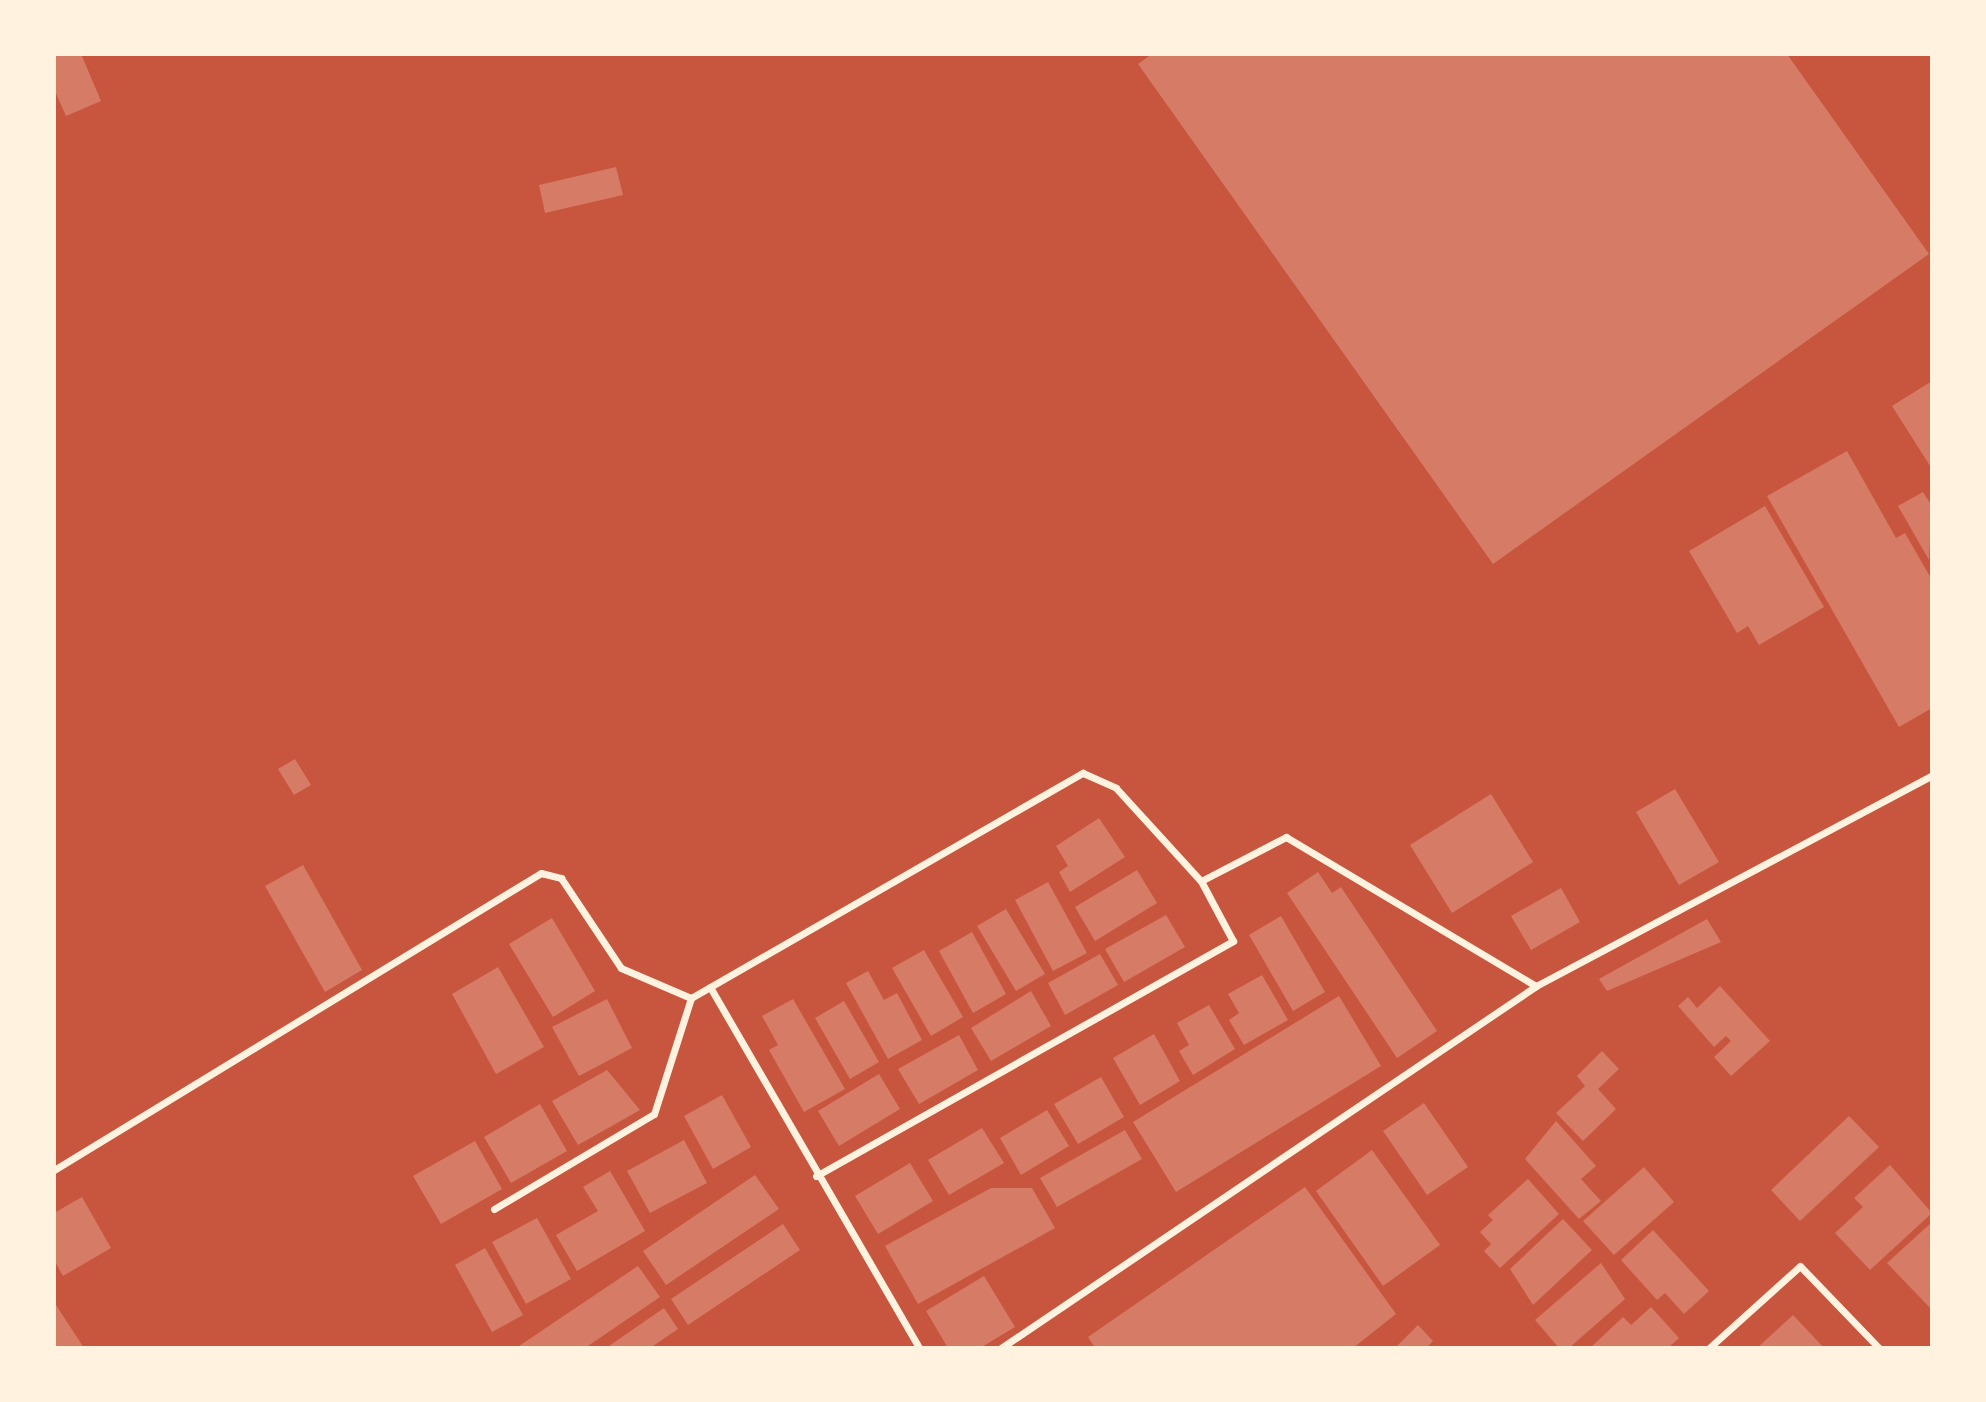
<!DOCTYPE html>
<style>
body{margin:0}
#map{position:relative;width:1986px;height:1402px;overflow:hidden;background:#c8553d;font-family:"Public Sans",sans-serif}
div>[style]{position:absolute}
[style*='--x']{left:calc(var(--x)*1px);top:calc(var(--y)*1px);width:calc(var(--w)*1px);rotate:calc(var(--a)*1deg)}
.building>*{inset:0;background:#d67c66}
.minor>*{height:7px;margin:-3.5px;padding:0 3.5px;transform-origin:3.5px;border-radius:3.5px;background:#fff3e0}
span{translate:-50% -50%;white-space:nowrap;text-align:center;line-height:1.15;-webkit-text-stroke:5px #fff3e0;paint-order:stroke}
.frame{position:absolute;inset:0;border:56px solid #fff3e0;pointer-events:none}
</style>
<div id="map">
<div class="building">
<i style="clip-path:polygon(54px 54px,81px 54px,101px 101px,66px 116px,54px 89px)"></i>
<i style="clip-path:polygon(1152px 54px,1787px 54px,1929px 254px,1493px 564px,1138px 64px)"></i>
<i style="clip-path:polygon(616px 167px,623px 195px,545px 213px,539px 185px)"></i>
<i style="clip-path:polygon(1932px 381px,1932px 469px,1892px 406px)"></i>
<i style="clip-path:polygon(1847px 451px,1896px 538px,1905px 533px,1932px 580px,1932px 708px,1899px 727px,1767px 496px)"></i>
<i style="clip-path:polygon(1923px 492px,1932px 506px,1929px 560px,1898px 506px)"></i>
<i style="clip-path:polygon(1765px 506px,1824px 607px,1759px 645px,1748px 626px,1737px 633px,1689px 551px)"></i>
<i style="clip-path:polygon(295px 759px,311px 785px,294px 795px,278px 769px)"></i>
<i style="clip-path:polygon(1675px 789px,1719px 862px,1679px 885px,1636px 812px)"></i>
<i style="clip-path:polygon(1491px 794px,1533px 862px,1452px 913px,1410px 845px)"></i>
<i style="clip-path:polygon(1099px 818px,1125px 857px,1070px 892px,1059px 872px,1068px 866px,1056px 846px)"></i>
<i style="clip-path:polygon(303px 865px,362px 970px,325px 992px,265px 886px)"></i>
<i style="clip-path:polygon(1137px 870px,1157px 903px,1095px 941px,1075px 907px)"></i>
<i style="clip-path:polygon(1318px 872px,1332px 893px,1341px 887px,1437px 1031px,1397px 1058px,1287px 893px)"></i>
<i style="clip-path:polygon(1048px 882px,1087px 953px,1053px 971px,1015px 900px)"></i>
<i style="clip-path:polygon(1561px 888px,1580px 922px,1531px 950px,1511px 916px)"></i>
<i style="clip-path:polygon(1006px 909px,1045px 974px,1016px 991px,977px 926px)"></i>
<i style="clip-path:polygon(1166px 915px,1185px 947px,1124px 982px,1105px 949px)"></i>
<i style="clip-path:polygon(1281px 916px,1325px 992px,1293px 1011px,1249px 935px)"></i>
<i style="clip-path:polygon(552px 918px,595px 991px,553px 1017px,509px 944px)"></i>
<i style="clip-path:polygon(1707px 919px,1721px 942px,1607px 991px,1599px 979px)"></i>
<i style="clip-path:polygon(972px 932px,1006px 994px,973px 1013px,939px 951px)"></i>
<i style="clip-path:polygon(924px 950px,963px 1017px,931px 1036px,892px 968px)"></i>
<i style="clip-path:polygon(1100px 954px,1118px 985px,1065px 1015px,1048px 983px)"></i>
<i style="clip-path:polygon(498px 967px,544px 1047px,496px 1074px,452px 994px)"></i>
<i style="clip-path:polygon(868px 971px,884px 1000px,897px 993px,922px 1040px,888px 1059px,846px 983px)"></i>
<i style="clip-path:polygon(1262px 975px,1288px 1020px,1244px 1045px,1229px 1020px,1239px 1013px,1228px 994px)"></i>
<i style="clip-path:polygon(1720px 986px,1770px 1041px,1731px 1076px,1714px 1057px,1731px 1041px,1726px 1036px,1714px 1047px,1678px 1006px,1688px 997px,1697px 1008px)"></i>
<i style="clip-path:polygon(1031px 991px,1051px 1026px,991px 1061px,971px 1028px)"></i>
<i style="clip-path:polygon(1339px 996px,1381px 1066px,1176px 1192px,1133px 1122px)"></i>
<i style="clip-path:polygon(607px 999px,632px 1048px,579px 1076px,552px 1027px)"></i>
<i style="clip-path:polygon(793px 999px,845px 1089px,804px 1112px,769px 1050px,778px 1045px,762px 1016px)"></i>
<i style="clip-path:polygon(844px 1001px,879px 1062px,850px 1079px,815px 1018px)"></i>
<i style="clip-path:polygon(1209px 1005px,1235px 1049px,1193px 1075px,1179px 1051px,1189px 1045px,1177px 1023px)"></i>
<i style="clip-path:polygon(1154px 1034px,1180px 1081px,1140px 1105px,1113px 1058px)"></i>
<i style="clip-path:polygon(959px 1035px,978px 1070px,919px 1104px,898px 1069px)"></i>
<i style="clip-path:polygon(1602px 1051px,1619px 1069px,1598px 1089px,1616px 1109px,1583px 1141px,1556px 1113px,1585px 1086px,1577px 1076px)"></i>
<i style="clip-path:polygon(607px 1070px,640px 1110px,578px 1145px,552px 1101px)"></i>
<i style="clip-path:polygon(879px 1074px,900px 1109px,839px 1146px,818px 1111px)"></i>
<i style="clip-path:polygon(1101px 1077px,1124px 1117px,1078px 1144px,1054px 1104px)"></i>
<i style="clip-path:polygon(722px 1095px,751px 1147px,713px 1169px,684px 1116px)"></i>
<i style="clip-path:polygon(1424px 1103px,1468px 1167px,1427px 1195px,1383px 1131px)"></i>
<i style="clip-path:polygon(540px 1104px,567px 1151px,511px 1183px,484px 1137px)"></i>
<i style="clip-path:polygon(1047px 1110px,1069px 1146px,1021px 1175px,1000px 1138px)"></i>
<i style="clip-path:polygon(1849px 1116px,1879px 1147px,1800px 1221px,1771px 1190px)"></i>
<i style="clip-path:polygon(1556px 1121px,1596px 1166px,1581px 1179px,1601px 1201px,1579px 1219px,1525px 1159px)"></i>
<i style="clip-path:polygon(982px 1128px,1004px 1163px,949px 1195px,928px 1160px)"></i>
<i style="clip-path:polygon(1125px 1130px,1142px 1159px,1057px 1207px,1040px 1178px)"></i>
<i style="clip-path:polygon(684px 1140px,707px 1183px,650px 1213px,627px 1171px)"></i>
<i style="clip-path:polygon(475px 1141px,502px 1189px,441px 1224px,413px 1176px)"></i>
<i style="clip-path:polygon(1372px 1150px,1440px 1245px,1383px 1286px,1316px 1191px)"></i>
<i style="clip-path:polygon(910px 1163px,933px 1201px,878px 1234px,855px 1196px)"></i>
<i style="clip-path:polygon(1890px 1165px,1932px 1213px,1870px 1270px,1835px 1233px,1863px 1207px,1854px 1198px)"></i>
<i style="clip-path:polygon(1644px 1167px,1674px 1202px,1614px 1255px,1583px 1221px)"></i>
<i style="clip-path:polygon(610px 1171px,645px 1231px,577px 1271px,556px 1235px,598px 1211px,583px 1187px)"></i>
<i style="clip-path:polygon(755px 1175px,779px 1209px,666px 1285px,643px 1251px)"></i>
<i style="clip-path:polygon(1528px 1179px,1559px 1214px,1500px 1268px,1484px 1251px,1491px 1244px,1480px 1232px,1493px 1220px,1488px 1215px)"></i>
<i style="clip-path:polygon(1305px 1187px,1396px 1314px,1353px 1348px,1095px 1348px,1088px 1337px)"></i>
<i style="clip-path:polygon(991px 1188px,1032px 1188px,1055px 1228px,918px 1304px,885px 1246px)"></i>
<i style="clip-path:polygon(82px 1197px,111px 1248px,63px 1276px,54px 1260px,54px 1213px)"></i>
<i style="clip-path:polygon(537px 1218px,571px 1279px,526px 1304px,492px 1242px)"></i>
<i style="clip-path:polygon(1563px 1219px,1592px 1250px,1533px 1305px,1510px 1269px)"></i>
<i style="clip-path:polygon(1932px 1222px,1932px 1310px,1887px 1263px)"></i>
<i style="clip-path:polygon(783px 1224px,800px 1250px,688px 1325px,671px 1299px)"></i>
<i style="clip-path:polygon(1653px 1230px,1709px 1291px,1684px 1314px,1665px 1293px,1657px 1300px,1621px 1260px)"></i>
<i style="clip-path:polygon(485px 1248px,523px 1315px,492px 1332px,455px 1265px)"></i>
<i style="clip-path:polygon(1601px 1263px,1625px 1299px,1569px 1348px,1559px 1348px,1535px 1320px)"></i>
<i style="clip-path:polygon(638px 1266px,660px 1297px,585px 1348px,516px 1348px)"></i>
<i style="clip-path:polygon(984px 1276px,1015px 1327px,980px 1348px,948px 1348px,926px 1311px)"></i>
<i style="clip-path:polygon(54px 1302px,84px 1348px,54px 1348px)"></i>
<i style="clip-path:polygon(1651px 1307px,1679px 1338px,1668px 1348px,1590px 1348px,1623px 1317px,1631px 1325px)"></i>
<i style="clip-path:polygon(664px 1308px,678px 1329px,650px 1348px,606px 1348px)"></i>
<i style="clip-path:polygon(1793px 1315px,1824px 1348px,1757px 1348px)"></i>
<i style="clip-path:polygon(1418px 1325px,1433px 1341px,1426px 1348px,1395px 1348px)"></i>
</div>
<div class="minor">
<i style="--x:710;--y:987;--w:417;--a:59.9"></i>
<i style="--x:54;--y:1170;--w:570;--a:-31.38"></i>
<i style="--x:541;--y:873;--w:21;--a:14"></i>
<i style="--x:561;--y:878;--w:108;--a:56.3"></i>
<i style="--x:621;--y:968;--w:76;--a:23.2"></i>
<i style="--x:691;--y:998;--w:452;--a:-29.9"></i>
<i style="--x:1083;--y:773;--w:36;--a:24"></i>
<i style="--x:1116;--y:788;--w:126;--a:47.6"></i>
<i style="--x:1201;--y:881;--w:96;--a:-27.4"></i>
<i style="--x:1286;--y:837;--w:291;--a:30.8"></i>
<i style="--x:816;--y:1176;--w:479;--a:-29.4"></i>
<i style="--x:1233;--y:941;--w:68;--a:-118.1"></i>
<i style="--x:494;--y:1209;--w:186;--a:-30.7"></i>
<i style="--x:654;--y:1114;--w:122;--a:-72.3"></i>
<i style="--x:1001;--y:1348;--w:646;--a:-34.08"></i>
<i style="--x:1536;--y:986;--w:449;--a:-28"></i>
<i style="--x:1709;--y:1348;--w:122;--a:-42"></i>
<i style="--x:1800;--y:1266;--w:114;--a:46.1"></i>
</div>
<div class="frame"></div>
</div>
